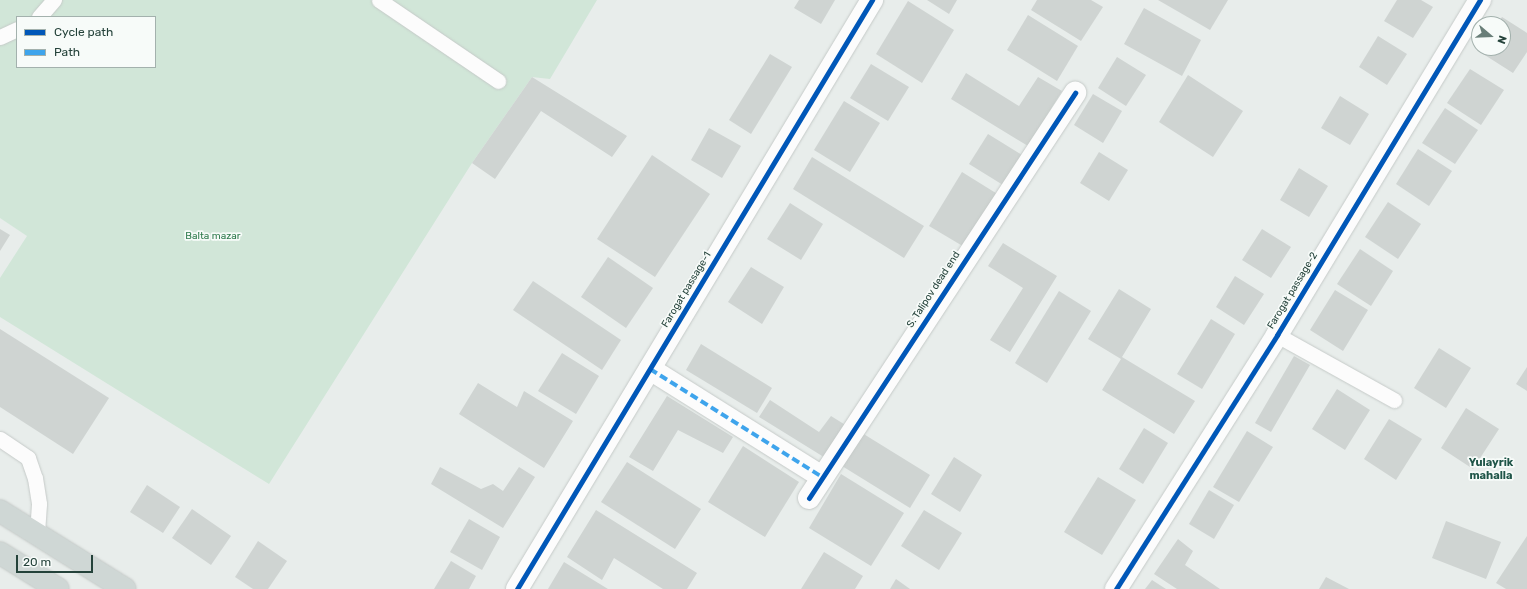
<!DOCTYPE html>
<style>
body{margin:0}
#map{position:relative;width:1527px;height:589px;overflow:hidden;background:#e8edeb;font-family:Rubik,sans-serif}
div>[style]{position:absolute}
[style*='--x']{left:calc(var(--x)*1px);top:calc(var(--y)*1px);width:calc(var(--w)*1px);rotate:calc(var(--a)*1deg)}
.green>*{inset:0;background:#d1e6d8}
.building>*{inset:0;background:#cfd4d2}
.roads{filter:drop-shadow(0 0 1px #c5cac8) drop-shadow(0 0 1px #c5cac8)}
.service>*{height:15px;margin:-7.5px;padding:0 7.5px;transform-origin:7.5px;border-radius:7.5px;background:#fcfcfc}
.minor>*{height:22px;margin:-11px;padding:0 11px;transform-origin:11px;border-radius:11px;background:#fcfcfc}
.primary>*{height:22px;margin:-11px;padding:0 11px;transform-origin:11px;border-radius:11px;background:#cfd7d5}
.quiet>*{height:4px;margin-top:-2px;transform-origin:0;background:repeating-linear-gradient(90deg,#3ea4ec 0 8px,transparent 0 12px)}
.cycleway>*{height:5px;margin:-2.5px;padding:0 2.5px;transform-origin:2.5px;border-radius:2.5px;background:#0057b8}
span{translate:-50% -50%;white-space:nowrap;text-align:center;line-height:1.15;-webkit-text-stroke:3.5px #f7fbf9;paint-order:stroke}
.park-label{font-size:10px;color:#2d7a4b}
.street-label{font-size:10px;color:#24423a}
.neighbourhood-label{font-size:11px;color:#1f5548;font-weight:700}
.legend{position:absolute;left:16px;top:16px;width:140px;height:52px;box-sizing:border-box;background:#f7fbf9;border:1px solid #a3b1ad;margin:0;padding:5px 7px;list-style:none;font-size:12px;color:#24423a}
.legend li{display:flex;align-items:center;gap:8px;height:20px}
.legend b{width:20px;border:1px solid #a3b1ad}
.north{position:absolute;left:1471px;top:16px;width:40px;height:40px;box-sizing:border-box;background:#f7fbf9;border:1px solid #a3b1ad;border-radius:50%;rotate:109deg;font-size:11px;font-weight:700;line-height:16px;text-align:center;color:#24423a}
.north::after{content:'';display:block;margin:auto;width:14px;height:18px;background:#697e78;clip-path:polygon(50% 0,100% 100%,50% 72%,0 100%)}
.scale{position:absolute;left:16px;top:555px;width:77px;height:18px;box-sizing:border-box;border:2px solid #24423a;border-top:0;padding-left:5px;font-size:12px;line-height:14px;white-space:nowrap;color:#24423a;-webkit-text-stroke:3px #f7fbf9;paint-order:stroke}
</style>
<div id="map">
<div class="green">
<i style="clip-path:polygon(evenodd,0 0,597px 0,550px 79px,532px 77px,472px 163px,269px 484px,0 317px,0 278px,27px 236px,0 218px,0 0,17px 17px,155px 17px,155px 67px,17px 67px,17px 17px)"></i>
</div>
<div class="building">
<i style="clip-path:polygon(799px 0,835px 0,821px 24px,794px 8px)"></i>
<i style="clip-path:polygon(927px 0,957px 0,949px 14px)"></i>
<i style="clip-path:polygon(1037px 0,1091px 0,1103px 7px,1081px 41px,1031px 10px)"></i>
<i style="clip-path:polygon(1158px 0,1228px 0,1210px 30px)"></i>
<i style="clip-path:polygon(1397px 0,1421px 0,1433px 7px,1413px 38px,1384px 21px)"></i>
<i style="clip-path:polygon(908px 1px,954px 30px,922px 83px,876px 54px)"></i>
<i style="clip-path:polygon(1144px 8px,1201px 40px,1182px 76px,1124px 44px)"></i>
<i style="clip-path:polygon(1028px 15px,1078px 46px,1057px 81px,1007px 50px)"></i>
<i style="clip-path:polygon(1502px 17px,1527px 33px,1527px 52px,1513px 73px,1480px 52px,1482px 48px,1503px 48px,1503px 24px,1497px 24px)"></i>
<i style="clip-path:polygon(1378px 36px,1407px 54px,1387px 85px,1359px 67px)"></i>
<i style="clip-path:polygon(770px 54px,792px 67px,751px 134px,729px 120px)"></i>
<i style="clip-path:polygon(1117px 57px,1146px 75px,1126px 106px,1098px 88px)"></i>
<i style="clip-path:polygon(871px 64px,909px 87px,888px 121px,850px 98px)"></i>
<i style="clip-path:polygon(1470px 69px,1504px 90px,1481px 125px,1447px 103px)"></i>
<i style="clip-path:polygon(966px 73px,1019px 106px,1038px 77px,1062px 91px,1028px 146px,951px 99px)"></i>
<i style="clip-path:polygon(1188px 75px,1243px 111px,1213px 157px,1159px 122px)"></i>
<i style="clip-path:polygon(532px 77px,627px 136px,612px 157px,541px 111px,495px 179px,472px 163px)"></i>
<i style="clip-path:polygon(1093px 94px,1122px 111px,1103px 143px,1074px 125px)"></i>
<i style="clip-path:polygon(1340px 96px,1369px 114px,1350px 145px,1321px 128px)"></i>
<i style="clip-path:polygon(844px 101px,880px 123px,850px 172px,814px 150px)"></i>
<i style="clip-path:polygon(1445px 108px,1478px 130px,1455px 164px,1422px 143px)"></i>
<i style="clip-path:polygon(709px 128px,741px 146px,722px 178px,691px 160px)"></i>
<i style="clip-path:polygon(988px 134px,1022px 155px,1003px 185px,969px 164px)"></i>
<i style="clip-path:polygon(1418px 149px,1452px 171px,1429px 206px,1396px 184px)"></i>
<i style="clip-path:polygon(1099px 152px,1128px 170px,1109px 201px,1080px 183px)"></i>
<i style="clip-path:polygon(652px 155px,710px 194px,655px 277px,597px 239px)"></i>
<i style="clip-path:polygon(812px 157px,924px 226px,904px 258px,793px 189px)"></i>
<i style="clip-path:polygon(1299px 168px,1328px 186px,1309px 217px,1280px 200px)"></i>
<i style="clip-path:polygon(962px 172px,999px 195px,966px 248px,929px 226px)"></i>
<i style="clip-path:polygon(1388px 202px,1421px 224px,1398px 259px,1365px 237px)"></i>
<i style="clip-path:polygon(790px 203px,823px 224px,801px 260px,767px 239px)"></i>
<i style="clip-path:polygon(0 229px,10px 235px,0 251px)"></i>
<i style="clip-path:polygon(1262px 229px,1291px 247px,1271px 278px,1242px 260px)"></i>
<i style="clip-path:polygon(1003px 243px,1057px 276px,1010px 352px,990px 340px,1023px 288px,988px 266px)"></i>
<i style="clip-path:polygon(1360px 249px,1393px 271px,1371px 306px,1337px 284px)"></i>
<i style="clip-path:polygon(608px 257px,653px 288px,626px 328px,581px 297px)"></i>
<i style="clip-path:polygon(751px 267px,784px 287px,762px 324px,728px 302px)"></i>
<i style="clip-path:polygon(1235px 276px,1264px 294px,1244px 325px,1216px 307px)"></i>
<i style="clip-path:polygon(533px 281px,621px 340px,602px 370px,513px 310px)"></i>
<i style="clip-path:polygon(1119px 289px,1151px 309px,1122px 357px,1195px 401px,1174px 434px,1102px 390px,1121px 359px,1088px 339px)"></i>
<i style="clip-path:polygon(1335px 290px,1368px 310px,1343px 351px,1310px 330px)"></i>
<i style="clip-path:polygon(1059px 291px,1091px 311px,1047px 383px,1015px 363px)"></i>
<i style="clip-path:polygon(1211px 319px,1235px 334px,1202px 389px,1177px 374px)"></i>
<i style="clip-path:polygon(0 329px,109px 398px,73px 454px,0 407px)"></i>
<i style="clip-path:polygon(701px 344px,772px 388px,757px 413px,686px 370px)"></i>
<i style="clip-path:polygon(1439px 348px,1471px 368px,1446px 408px,1414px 388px)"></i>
<i style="clip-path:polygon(562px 353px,599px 376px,576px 414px,538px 391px)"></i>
<i style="clip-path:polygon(1294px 356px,1310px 365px,1271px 432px,1255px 423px)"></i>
<i style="clip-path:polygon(1527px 367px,1527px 391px,1516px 384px)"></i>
<i style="clip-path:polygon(478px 383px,517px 407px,524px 391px,573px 421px,544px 468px,459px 414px)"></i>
<i style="clip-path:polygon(1337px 389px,1370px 410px,1345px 450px,1312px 429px)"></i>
<i style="clip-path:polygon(667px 396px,733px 437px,723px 453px,678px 430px,653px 471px,629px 457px)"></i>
<i style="clip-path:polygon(770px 400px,819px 432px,831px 416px,847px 426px,827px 459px,759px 417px)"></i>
<i style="clip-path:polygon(1466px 408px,1499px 429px,1473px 469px,1441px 448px)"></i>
<i style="clip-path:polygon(1389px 419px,1422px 439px,1396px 480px,1364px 459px)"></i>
<i style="clip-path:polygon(1144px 428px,1168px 443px,1143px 484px,1119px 469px)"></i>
<i style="clip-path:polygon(1247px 431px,1273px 447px,1239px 502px,1213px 487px)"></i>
<i style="clip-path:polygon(862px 433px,930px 475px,910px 508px,842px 466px)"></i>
<i style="clip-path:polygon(743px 446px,799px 482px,765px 537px,708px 502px)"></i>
<i style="clip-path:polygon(954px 457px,982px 475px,960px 512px,931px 494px)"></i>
<i style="clip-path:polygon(627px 462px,701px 509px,675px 549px,601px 502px)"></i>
<i style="clip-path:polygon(440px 467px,481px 489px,493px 484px,503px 491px,519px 467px,535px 477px,503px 528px,431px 484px)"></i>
<i style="clip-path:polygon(841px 474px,904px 513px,871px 566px,809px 528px)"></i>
<i style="clip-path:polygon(1098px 477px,1136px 500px,1102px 555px,1064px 532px)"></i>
<i style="clip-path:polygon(147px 485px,180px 507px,163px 533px,130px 512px)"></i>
<i style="clip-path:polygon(1209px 490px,1234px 505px,1214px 539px,1189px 524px)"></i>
<i style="clip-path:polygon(192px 509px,231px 536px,211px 565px,172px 538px)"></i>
<i style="clip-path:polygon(596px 510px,697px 573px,687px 589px,663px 589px,614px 558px,602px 580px,567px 557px)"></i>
<i style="clip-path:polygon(924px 510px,962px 533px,939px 570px,901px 546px)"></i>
<i style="clip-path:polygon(469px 519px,500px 537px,482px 570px,450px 552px)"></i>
<i style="clip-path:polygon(1446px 521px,1501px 542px,1486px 579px,1432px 558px)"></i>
<i style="clip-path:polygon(1527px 536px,1527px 589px,1506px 589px,1496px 583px)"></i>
<i style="clip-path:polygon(1178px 539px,1193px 551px,1185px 565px,1220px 589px,1177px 589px,1154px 574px)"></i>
<i style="clip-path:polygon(258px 541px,287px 561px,268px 589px,253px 589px,235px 577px)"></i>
<i style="clip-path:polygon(824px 552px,863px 576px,855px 589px,801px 589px)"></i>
<i style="clip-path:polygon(451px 561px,476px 576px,469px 589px,434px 589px)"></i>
<i style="clip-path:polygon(564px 562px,608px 589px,548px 589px)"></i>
<i style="clip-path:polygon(1326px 577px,1349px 589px,1319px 589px)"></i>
<i style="clip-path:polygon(896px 579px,910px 589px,890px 589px)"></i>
<i style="clip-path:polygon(1152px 580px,1166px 589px,1145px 589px)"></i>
</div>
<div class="roads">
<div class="service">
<i style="--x:379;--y:0;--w:144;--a:34.2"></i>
<i style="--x:39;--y:17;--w:23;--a:-49"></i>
<i style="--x:0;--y:37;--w:19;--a:-25"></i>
<i style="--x:1277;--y:335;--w:134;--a:29.1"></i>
<i style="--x:0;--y:439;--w:34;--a:34"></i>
<i style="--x:28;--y:458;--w:21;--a:71"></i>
<i style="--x:35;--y:478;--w:26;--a:81"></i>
<i style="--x:39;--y:504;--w:30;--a:94"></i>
</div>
<div class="minor">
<i style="--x:650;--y:369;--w:203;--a:32.1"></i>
<i style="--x:809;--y:498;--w:485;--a:-56.7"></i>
<i style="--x:517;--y:589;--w:688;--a:-58.92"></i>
<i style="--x:1116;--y:589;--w:301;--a:-57.6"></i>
<i style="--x:1277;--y:335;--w:392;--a:-58.8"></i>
</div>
<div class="primary">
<i style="--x:0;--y:511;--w:147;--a:32"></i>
<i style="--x:0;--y:553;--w:68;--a:31.8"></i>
</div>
</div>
<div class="quiet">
<i style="--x:650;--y:369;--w:203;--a:32.1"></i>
</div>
<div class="cycleway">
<i style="--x:809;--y:498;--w:485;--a:-56.7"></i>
<i style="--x:517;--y:589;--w:688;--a:-58.92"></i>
<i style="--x:1116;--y:589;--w:301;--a:-57.6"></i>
<i style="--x:1277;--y:335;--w:392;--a:-58.8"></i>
</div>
<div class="park-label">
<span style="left:213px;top:237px">Balta mazar</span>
</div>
<div class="street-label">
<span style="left:687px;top:290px;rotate:-59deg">Farogat passage-1</span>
<span style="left:934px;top:290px;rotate:-57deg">S. Talipov dead end</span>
<span style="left:1293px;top:291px;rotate:-59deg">Farogat passage-2</span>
</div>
<div class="neighbourhood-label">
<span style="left:1491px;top:470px">Yulayrik<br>mahalla</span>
</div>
<ul class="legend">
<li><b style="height:5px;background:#0057b8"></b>Cycle path</li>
<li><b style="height:5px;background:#3ea4ec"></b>Path</li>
</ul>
<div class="north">N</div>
<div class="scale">20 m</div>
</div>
